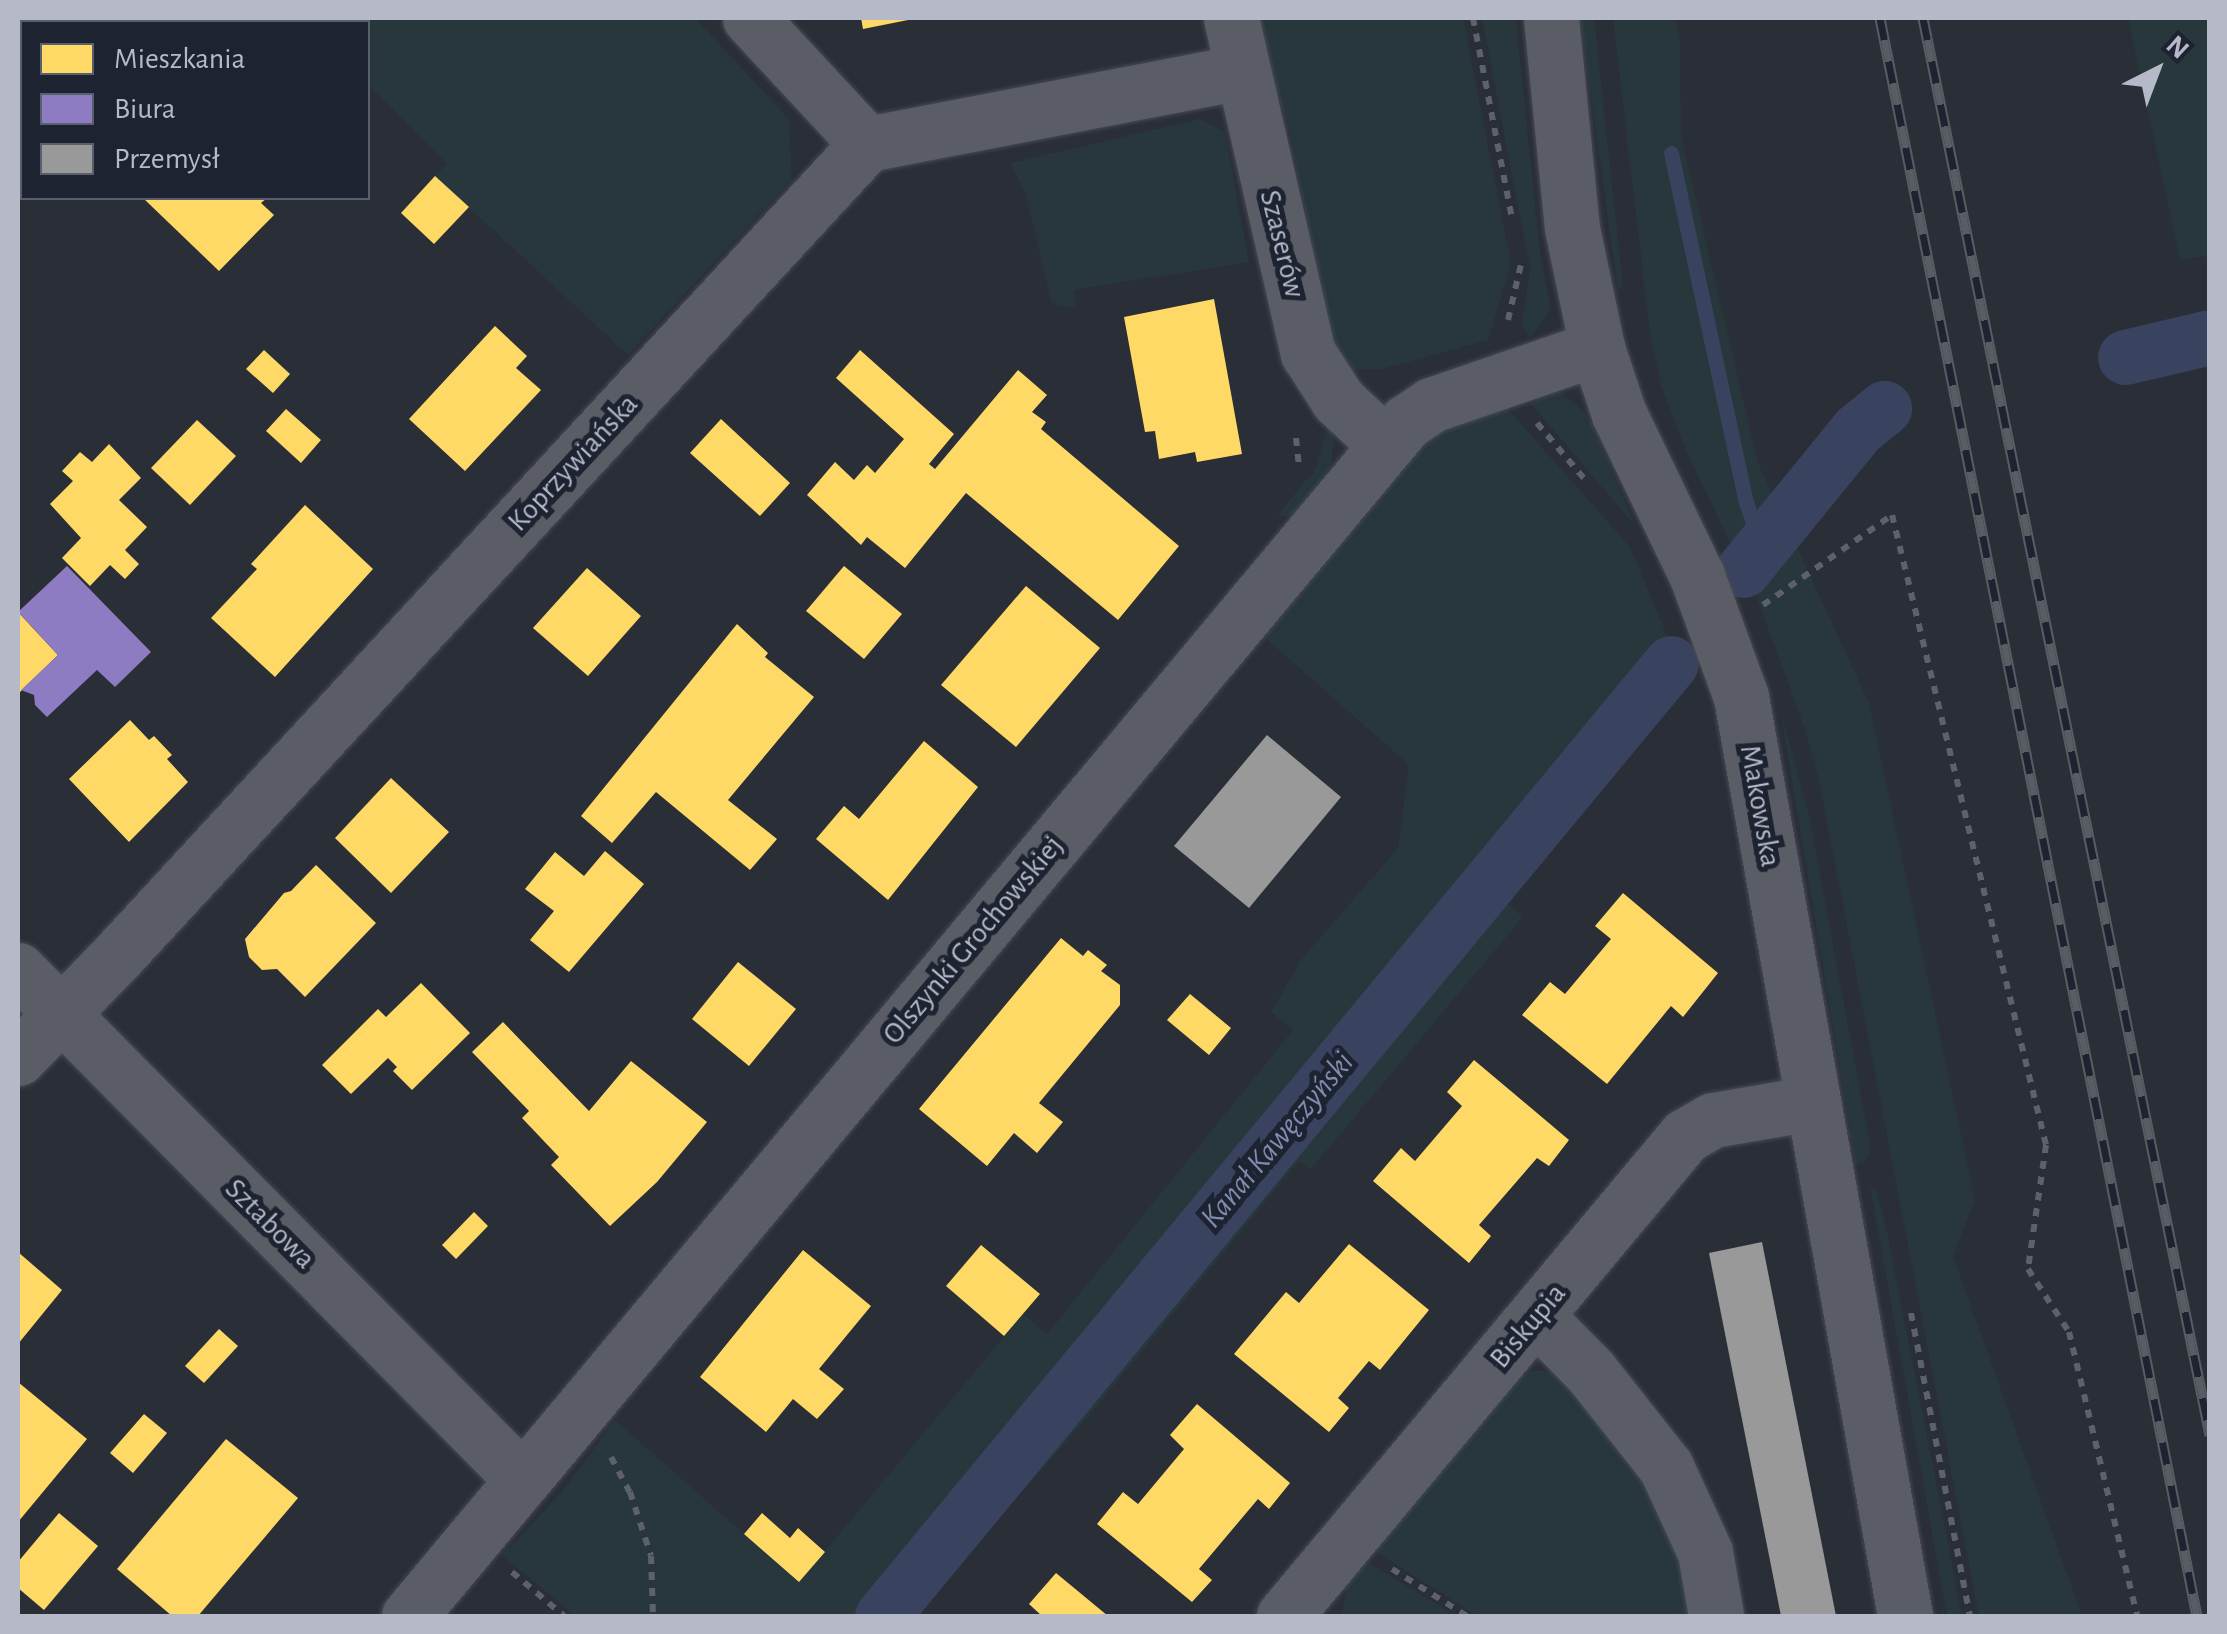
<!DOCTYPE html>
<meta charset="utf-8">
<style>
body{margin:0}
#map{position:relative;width:2227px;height:1634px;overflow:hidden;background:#2a2e37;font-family:"Alegreya Sans",sans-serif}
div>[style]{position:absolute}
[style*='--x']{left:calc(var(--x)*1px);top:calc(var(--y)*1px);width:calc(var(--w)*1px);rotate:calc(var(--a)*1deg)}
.green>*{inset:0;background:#27373c}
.homes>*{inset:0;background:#ffd966}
.offices>*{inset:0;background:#8e7cc3}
.industry>*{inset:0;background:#999}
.stream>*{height:15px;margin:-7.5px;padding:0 7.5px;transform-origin:7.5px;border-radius:7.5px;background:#39435f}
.canal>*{height:55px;margin:-27.5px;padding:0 27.5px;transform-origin:27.5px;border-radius:27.5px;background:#39435f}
.path>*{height:6px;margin-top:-3px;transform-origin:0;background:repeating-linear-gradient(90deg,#5d6169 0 8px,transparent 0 16px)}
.roads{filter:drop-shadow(0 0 2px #464950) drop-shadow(0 0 2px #464950)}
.minor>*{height:55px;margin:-27.5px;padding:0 27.5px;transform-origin:27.5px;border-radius:27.5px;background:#5a5d65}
.rail>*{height:11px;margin-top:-5.5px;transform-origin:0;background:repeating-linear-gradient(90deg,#1e2331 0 22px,#595c62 0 44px);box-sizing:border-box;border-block:2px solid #595c62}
span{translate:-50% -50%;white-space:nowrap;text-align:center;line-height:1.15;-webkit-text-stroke:10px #1e2331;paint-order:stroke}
.street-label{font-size:30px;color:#b5b9c8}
.water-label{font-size:32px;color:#7e8cae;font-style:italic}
.frame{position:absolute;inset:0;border:20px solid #b5b9c8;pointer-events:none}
.legend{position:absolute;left:20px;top:20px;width:350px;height:180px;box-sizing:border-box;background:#1e2331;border:2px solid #5a5f6d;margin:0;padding:12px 18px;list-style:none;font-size:30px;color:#b5b9c8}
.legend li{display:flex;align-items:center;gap:20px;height:50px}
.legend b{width:50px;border:2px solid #5a5f6d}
.north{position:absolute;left:2107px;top:20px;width:100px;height:100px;-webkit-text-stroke:8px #1e2331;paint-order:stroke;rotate:42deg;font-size:28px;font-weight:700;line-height:40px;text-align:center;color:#b5b9c8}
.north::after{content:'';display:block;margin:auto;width:35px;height:45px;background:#b5b9c8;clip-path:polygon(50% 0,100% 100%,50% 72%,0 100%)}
</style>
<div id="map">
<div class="green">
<i style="clip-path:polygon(351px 18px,695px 18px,789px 119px,792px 179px,628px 355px,435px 176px,447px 164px,368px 84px,368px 22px)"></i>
<i style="clip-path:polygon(1252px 18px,1463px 18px,1511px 264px,1488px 340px,1382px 369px,1348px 370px,1332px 347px,1290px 132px)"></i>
<i style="clip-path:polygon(1482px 18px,1516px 18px,1540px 252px,1551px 310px,1530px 338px,1522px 324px,1530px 269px)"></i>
<i style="clip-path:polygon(1580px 18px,1594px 18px,1623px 285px,1618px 291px)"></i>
<i style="clip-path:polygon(1613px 18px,1675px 18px,1680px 43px,1681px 136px,1758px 463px,1869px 703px,1975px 1200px,1953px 1256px,2082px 1616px,1979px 1616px,1820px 785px,1806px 732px,1757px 598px,1687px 453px,1661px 386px,1650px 333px)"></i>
<i style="clip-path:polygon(2128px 18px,2209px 18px,2209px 256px,2180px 260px)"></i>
<i style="clip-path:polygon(1200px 119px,1225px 132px,1249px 262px,1074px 290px,1076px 309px,1052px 303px,1025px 193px,1011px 163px)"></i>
<i style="clip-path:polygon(1558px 391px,1583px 410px,1592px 425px,1636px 527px,1531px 404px)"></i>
<i style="clip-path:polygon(1507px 408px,1630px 547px,1669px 640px,1681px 686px,1504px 900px,1523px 917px,1311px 1169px,1299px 1161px,1088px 1417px,913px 1616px,575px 1616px,502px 1555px,561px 1493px,615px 1420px,799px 1582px,1023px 1314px,1047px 1334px,1293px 1030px,1271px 1012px,1301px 960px,1398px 848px,1409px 765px,1261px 634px,1410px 454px,1441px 431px)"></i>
<i style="clip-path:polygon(1328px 426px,1334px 438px,1331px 465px,1294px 515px,1282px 517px,1278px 514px,1315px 470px)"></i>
<i style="clip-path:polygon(1780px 709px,1809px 815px,1871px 1150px,1864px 1163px,1856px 1165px)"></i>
<i style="clip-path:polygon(1870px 1186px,1877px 1193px,1886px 1226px,1962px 1616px,1947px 1616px)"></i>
<i style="clip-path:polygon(1532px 1371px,1556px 1371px,1631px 1443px,1708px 1616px,1477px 1616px,1372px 1549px,1511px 1385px)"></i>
<i style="clip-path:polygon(1363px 1559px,1456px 1616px,1341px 1616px,1349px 1575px)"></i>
</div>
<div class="homes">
<i style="clip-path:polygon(18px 18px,51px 18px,46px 22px,22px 22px,22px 48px,18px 54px)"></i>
<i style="clip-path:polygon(861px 18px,913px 18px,913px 19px,863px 29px)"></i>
<i style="clip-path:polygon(435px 176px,469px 207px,434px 244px,401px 213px)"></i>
<i style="clip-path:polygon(143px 198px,267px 198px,261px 203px,274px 215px,219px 271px)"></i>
<i style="clip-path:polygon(1214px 299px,1242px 454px,1197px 462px,1195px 452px,1159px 459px,1155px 431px,1145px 432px,1124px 317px)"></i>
<i style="clip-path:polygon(495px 326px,527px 356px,516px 368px,541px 390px,465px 471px,409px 419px)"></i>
<i style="clip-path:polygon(264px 350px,290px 374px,273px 393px,246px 369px)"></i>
<i style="clip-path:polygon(860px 350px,954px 434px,929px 464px,935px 469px,1018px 370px,1047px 395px,1032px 412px,1046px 422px,1041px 429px,1179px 546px,1118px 620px,966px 493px,905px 568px,867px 537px,861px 545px,807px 495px,835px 462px,854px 480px,867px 465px,875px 473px,904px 439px,836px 378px)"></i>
<i style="clip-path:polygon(286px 409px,321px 440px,301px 463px,266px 431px)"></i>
<i style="clip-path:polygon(721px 419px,790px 483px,760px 516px,690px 453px)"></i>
<i style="clip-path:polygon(197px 420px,236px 456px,190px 505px,151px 468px)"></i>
<i style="clip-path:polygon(109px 444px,141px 478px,119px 500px,147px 527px,125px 550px,139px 564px,125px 579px,110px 565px,90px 586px,62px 558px,81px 538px,50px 504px,73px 481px,62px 471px,80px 452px,92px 462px)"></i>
<i style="clip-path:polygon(305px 505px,373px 569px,275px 677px,211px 618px,257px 569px,251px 564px)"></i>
<i style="clip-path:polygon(844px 566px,902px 614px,864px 659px,806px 611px)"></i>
<i style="clip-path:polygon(587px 568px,641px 616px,588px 676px,533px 628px)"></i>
<i style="clip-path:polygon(1026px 586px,1100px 648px,1016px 747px,941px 685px)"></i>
<i style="clip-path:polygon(18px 612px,58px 655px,18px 694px)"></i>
<i style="clip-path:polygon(737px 624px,768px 653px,765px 657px,814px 697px,728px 800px,777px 839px,750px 870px,656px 792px,612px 843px,581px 816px)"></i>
<i style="clip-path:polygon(130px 720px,149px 740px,154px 736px,172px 755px,167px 759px,188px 782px,129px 842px,69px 779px)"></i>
<i style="clip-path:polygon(924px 741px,978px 787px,888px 900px,816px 839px,844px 806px,859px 819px)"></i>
<i style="clip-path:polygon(391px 778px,449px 832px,391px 893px,335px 838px)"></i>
<i style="clip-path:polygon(605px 851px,644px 884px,569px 972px,530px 940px,554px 911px,525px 889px,555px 852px,584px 876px)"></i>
<i style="clip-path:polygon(316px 865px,376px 923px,305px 997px,277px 969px,262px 970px,249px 957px,245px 939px,284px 893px,291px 891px)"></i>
<i style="clip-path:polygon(1623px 893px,1718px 973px,1683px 1017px,1671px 1006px,1607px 1084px,1522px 1015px,1550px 982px,1565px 994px,1611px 939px,1595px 926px)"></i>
<i style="clip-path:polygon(1061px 938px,1083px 956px,1088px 950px,1107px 965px,1101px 971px,1120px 985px,1120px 1005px,1039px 1103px,1063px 1122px,1037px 1153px,1014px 1133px,987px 1166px,919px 1109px)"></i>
<i style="clip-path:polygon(738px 962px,796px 1009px,749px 1066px,692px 1019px)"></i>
<i style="clip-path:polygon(421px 983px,470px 1033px,412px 1090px,393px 1071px,397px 1067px,388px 1058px,351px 1094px,322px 1065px,378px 1009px,386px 1017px)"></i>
<i style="clip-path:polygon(1190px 994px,1231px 1028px,1209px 1055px,1167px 1020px)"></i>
<i style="clip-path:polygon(503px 1022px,589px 1111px,631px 1061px,707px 1122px,657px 1182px,610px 1226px,551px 1165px,559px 1157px,522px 1118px,529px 1111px,472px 1052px)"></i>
<i style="clip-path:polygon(1474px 1060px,1569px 1140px,1549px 1166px,1537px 1158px,1479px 1225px,1491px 1236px,1469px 1263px,1373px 1181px,1401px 1148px,1415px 1161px,1462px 1106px,1447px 1092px)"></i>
<i style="clip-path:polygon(474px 1212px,488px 1226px,456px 1259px,442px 1245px)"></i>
<i style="clip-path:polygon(1349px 1244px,1429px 1310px,1380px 1370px,1369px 1361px,1338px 1398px,1349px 1408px,1329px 1432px,1234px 1354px,1286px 1292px,1299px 1303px)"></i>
<i style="clip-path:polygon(981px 1245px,1040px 1294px,1004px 1336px,946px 1286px)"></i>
<i style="clip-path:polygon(803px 1250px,871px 1306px,819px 1369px,844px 1389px,817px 1419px,793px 1399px,766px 1432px,700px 1377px)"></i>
<i style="clip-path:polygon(18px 1252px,62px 1290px,18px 1344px)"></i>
<i style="clip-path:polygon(219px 1329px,238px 1346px,204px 1383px,185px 1366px)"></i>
<i style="clip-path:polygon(18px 1382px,87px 1439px,18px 1522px)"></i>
<i style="clip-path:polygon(1197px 1404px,1290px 1483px,1269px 1509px,1258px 1499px,1199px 1569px,1212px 1580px,1192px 1602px,1097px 1524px,1123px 1492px,1138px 1504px,1184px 1449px,1170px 1435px)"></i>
<i style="clip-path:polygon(144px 1414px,167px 1433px,133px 1473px,110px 1453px)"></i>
<i style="clip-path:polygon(226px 1439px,298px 1498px,198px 1616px,172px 1616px,117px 1569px)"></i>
<i style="clip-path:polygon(59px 1513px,98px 1546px,44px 1610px,18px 1588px,18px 1562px)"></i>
<i style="clip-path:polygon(762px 1513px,790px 1538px,798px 1528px,825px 1552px,799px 1582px,744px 1534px)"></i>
<i style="clip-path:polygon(1056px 1573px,1108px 1616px,1042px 1616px,1029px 1604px)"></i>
</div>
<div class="offices">
<i style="clip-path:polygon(67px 566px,151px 652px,115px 687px,97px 670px,47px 717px,35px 705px,34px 695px,21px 690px,58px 655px,18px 612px)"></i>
</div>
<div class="industry">
<i style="clip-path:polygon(1267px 735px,1341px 797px,1249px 908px,1174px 846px)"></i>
<i style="clip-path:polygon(1762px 1242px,1836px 1616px,1781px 1616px,1709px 1253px)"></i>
</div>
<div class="stream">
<i style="--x:1671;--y:153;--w:357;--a:77.9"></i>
<i style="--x:1746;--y:502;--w:24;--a:71"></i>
<i style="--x:1754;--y:525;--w:19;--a:35"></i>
</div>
<div class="canal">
<i style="--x:2125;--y:357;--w:87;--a:-13.2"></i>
<i style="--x:1743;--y:570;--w:181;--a:-50.8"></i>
<i style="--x:1857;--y:430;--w:35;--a:-39"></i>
<i style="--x:882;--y:1616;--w:1237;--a:-50.38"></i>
</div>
<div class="path">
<i style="--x:1473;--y:18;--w:204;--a:79"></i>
<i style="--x:1508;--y:320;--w:57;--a:-76.9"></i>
<i style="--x:1537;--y:423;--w:77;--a:49.7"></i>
<i style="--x:1296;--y:438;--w:28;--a:84"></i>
<i style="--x:1763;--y:605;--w:157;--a:-34.9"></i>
<i style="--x:1892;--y:515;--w:649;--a:76.26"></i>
<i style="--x:2046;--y:1145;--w:125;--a:98.3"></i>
<i style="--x:2028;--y:1269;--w:75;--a:56.9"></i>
<i style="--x:2069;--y:1332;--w:292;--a:76.5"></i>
<i style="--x:1911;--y:1313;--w:309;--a:79"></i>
<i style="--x:611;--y:1457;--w:40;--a:62"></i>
<i style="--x:630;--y:1492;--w:67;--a:71.8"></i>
<i style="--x:651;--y:1556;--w:60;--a:88.1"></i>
<i style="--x:1392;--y:1569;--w:89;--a:32.1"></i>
<i style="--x:512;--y:1572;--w:68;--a:40.2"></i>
</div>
<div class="roads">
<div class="minor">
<i style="--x:750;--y:18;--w:172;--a:47.1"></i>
<i style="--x:1231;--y:18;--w:344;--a:77.1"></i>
<i style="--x:1308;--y:353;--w:56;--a:57.4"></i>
<i style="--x:1338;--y:400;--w:64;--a:43.1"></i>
<i style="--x:1551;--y:18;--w:211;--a:84.3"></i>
<i style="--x:1572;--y:228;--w:123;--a:78.2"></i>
<i style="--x:1597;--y:348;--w:70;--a:71.6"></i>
<i style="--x:1619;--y:414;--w:180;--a:64.3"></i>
<i style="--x:1697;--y:576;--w:129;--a:70"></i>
<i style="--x:1741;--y:697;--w:934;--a:79.88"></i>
<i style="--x:151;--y:22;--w:6;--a:-39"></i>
<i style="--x:18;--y:154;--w:6;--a:-51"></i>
<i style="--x:18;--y:970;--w:716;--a:45.28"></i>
<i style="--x:18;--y:1058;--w:146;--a:-45.8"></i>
<i style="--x:120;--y:953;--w:1101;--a:-47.28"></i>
<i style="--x:867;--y:144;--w:381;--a:-10.9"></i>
<i style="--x:1536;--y:1316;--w:78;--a:45.5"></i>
<i style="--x:1591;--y:1372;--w:121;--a:51.7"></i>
<i style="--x:1666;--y:1467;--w:94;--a:65.4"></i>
<i style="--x:1705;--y:1552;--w:65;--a:80.2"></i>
<i style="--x:409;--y:1616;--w:1556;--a:-50.14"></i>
<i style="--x:1406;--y:422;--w:30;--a:-34"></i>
<i style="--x:1431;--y:405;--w:176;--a:-19"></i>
<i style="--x:1284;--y:1616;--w:625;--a:-50.12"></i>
<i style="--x:1685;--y:1136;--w:32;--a:-30"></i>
<i style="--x:1713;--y:1120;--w:100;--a:-9.7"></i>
</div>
</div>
<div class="rail">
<i style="--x:1880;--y:18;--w:1629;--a:78.78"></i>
<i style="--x:1923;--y:18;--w:1446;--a:78.55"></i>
</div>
<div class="street-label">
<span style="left:1282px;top:244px;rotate:76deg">Szaserów</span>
<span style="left:573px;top:463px;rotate:-47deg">Koprzywiańska</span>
<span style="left:1760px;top:806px;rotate:80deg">Makowska</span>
<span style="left:973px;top:940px;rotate:-50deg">Olszynki Grochowskiej</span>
<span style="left:270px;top:1224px;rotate:45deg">Sztabowa</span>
<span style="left:1528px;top:1326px;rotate:-50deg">Biskupia</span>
</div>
<div class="water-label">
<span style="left:1277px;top:1140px;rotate:-50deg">Kanał Kawęczyński</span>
</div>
<div class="frame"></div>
<ul class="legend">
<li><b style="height:28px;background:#ffd966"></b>Mieszkania</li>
<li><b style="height:28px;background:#8e7cc3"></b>Biura</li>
<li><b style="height:28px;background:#999"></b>Przemysł</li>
</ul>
<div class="north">N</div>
</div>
